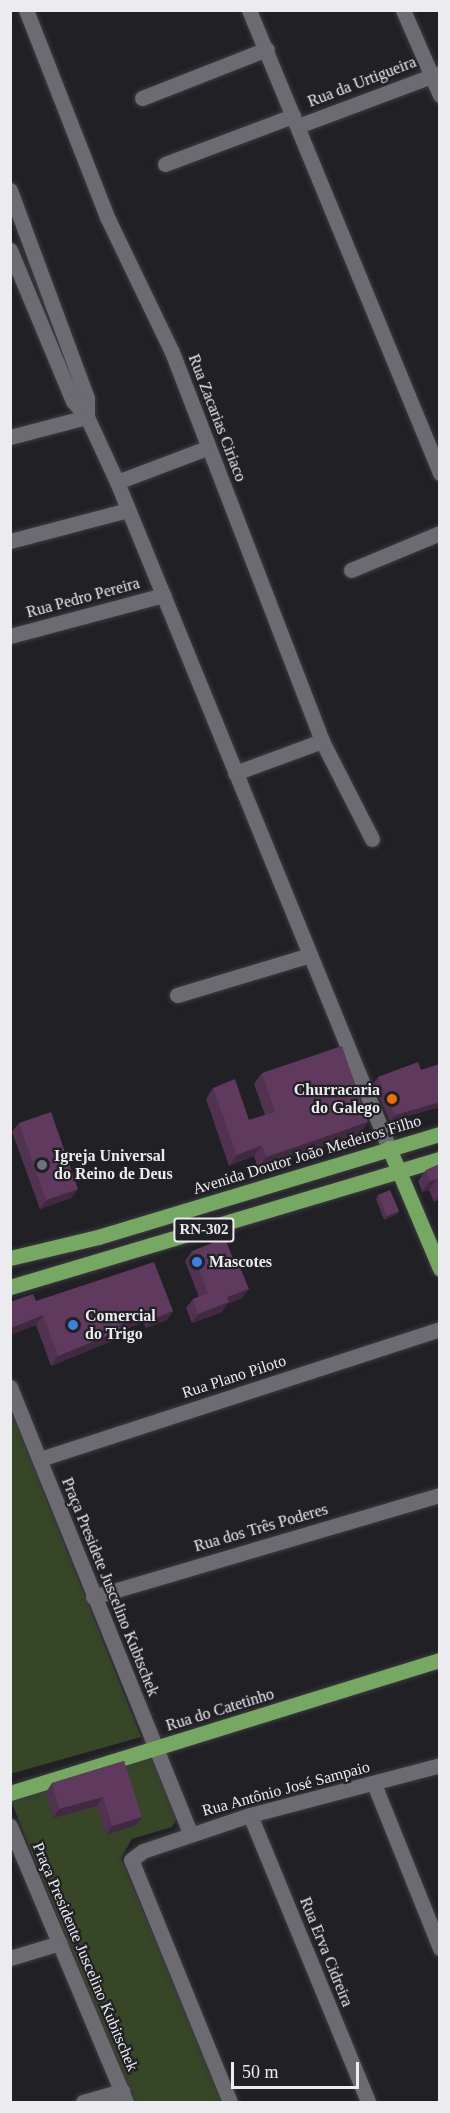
<!DOCTYPE html>
<meta charset="utf-8">
<style>
body{margin:0}
#map{position:relative;width:450px;height:2113px;overflow:hidden;background:#202025;font-family:"Times New Roman",serif}
div>[style]{position:absolute}
[style*='--x']{left:calc(var(--x)*1px);top:calc(var(--y)*1px);width:calc(var(--w)*1px);rotate:calc(var(--a)*1deg)}
.green>*{inset:0;background:#364627}
.roads{filter:drop-shadow(0 0 2px #3c3b40) drop-shadow(0 0 2px #3c3b40)}
.minor>*{height:15px;margin:-7.5px;padding:0 7.5px;transform-origin:7.5px;border-radius:7.5px;background:#6b6b71}
.major>*{height:15px;margin:-7.5px;padding:0 7.5px;transform-origin:7.5px;border-radius:7.5px;background:#76a863}
.wall>*{inset:0;background:#523251}
.shaded-wall>*{inset:0;background:#422942}
.building>*{inset:0;background:#5f3a5e}
.dots>*{width:16px;height:16px;translate:-50% -50%;box-sizing:border-box;border:3px solid #202025;border-radius:50%}
span{translate:-50% -50%;white-space:nowrap;text-align:center;line-height:1.15;-webkit-text-stroke:4.5px #202025;paint-order:stroke}
.shield-label span{padding:2px 4px;background:#202025;border:2px solid;border-radius:4px;-webkit-text-stroke-width:0}
.shield-label{font-size:15px;color:#ececf0;font-weight:700}
.street-label{font-size:16px;color:#ececf0}
.poi-label{font-size:16px;color:#ececf0;font-weight:700}
.right{translate:-100% -50%;text-align:right}
.left{translate:0 -50%;text-align:left}
.frame{position:absolute;inset:0;border:12px solid #ececf0;pointer-events:none}
.scale{position:absolute;left:231px;top:2062px;width:128px;height:27px;box-sizing:border-box;border:3px solid #ececf0;border-top:0;padding-left:8px;font-size:18px;line-height:21px;white-space:nowrap;color:#ececf0;-webkit-text-stroke:4px #202025;paint-order:stroke}
</style>
<div id="map">
<div class="green">
<i style="clip-path:polygon(11px 1410px,141px 1737px,10px 1774px)"></i>
<i style="clip-path:polygon(150px 1755px,177px 1818px,172px 1827px,132px 1839px,121px 1858px,223px 2102px,132px 2102px,11px 1801px)"></i>
</div>
<div class="roads">
<div class="minor">
<i style="--x:26;--y:10;--w:222;--a:68.6"></i>
<i style="--x:107;--y:217;--w:150;--a:64.3"></i>
<i style="--x:172;--y:352;--w:417;--a:68.9"></i>
<i style="--x:322;--y:741;--w:110;--a:63"></i>
<i style="--x:249;--y:10;--w:501;--a:67.58"></i>
<i style="--x:403;--y:10;--w:93;--a:66.5"></i>
<i style="--x:142;--y:98;--w:134;--a:-21.4"></i>
<i style="--x:298;--y:126;--w:152;--a:-20.5"></i>
<i style="--x:165;--y:164;--w:137;--a:-20.6"></i>
<i style="--x:10;--y:190;--w:222;--a:69.7"></i>
<i style="--x:87;--y:398;--w:19;--a:90"></i>
<i style="--x:10;--y:250;--w:164;--a:67.4"></i>
<i style="--x:73;--y:401;--w:21;--a:49"></i>
<i style="--x:87;--y:417;--w:72;--a:65.2"></i>
<i style="--x:117;--y:482;--w:719;--a:67.78"></i>
<i style="--x:10;--y:437;--w:80;--a:-14.6"></i>
<i style="--x:117;--y:482;--w:96;--a:-20.7"></i>
<i style="--x:10;--y:541;--w:122;--a:-14.7"></i>
<i style="--x:351;--y:570;--w:96;--a:-22.6"></i>
<i style="--x:10;--y:636;--w:159;--a:-14.9"></i>
<i style="--x:235;--y:773;--w:93;--a:-20.2"></i>
<i style="--x:177;--y:995;--w:139;--a:-16.7"></i>
<i style="--x:10;--y:1387;--w:482;--a:68"></i>
<i style="--x:40;--y:1459;--w:421;--a:-18"></i>
<i style="--x:93;--y:1597;--w:362;--a:-16.4"></i>
<i style="--x:374;--y:1784;--w:177;--a:68.1"></i>
<i style="--x:250;--y:1815;--w:310;--a:67.6"></i>
<i style="--x:10;--y:1826;--w:299;--a:67.2"></i>
<i style="--x:10;--y:1958;--w:52;--a:-16.7"></i>
<i style="--x:83;--y:2102;--w:41;--a:-15.8"></i>
<i style="--x:230;--y:2102;--w:261;--a:-112.2"></i>
<i style="--x:131;--y:1860;--w:15;--a:-37"></i>
<i style="--x:143;--y:1851;--w:113;--a:-18.6"></i>
<i style="--x:250;--y:1815;--w:196;--a:-14.7"></i>
</div>
<div class="major">
<i style="--x:389;--y:1148;--w:131;--a:67.1"></i>
<i style="--x:10;--y:1258;--w:90;--a:-13.4"></i>
<i style="--x:98;--y:1237;--w:357;--a:-16.8"></i>
<i style="--x:10;--y:1287;--w:449;--a:-16.6"></i>
<i style="--x:10;--y:1793;--w:450;--a:-17.2"></i>
</div>
</div>
<div class="wall">
<i style="clip-path:polygon(440px 1064px,440px 1107px,390px 1121px,373px 1084px,378px 1077px,421px 1070px)"></i>
<i style="clip-path:polygon(262px 1073px,361px 1133px,258px 1168px,254px 1156px,229px 1166px,206px 1099px,213px 1088px,249px 1120px,265px 1115px,254px 1084px)"></i>
<i style="clip-path:polygon(19px 1123px,78px 1189px,71px 1198px,40px 1209px,12px 1132px)"></i>
<i style="clip-path:polygon(440px 1164px,440px 1199px,434px 1202px,429px 1190px,422px 1192px,418px 1181px,426px 1170px)"></i>
<i style="clip-path:polygon(378px 1195px,399px 1211px,397px 1214px,384px 1220px,376px 1199px)"></i>
<i style="clip-path:polygon(192px 1251px,242px 1298px,227px 1304px,222px 1312px,192px 1323px,186px 1308px,193px 1299px,199px 1297px,185px 1261px)"></i>
<i style="clip-path:polygon(36px 1301px,173px 1311px,167px 1320px,146px 1328px,143px 1322px,121px 1331px,114px 1340px,51px 1366px,36px 1325px,10px 1335px,10px 1302px)"></i>
<i style="clip-path:polygon(124px 1761px,142px 1817px,136px 1825px,106px 1835px,97px 1806px,53px 1818px,46px 1792px,52px 1783px)"></i>
</div>
<div class="shaded-wall">
<i style="clip-path:polygon(440px 1102px,440px 1107px,390px 1121px,395px 1115px)"></i>
<i style="clip-path:polygon(368px 1122px,361px 1133px,258px 1168px,266px 1157px)"></i>
<i style="clip-path:polygon(262px 1145px,254px 1156px,229px 1166px,237px 1155px)"></i>
<i style="clip-path:polygon(437px 1179px,429px 1190px,422px 1192px,430px 1181px)"></i>
<i style="clip-path:polygon(78px 1189px,71px 1198px,40px 1209px,46px 1200px)"></i>
<i style="clip-path:polygon(440px 1193px,440px 1199px,434px 1202px)"></i>
<i style="clip-path:polygon(399px 1211px,397px 1214px,384px 1220px,387px 1216px)"></i>
<i style="clip-path:polygon(249px 1289px,242px 1298px,227px 1304px,222px 1312px,192px 1323px,198px 1314px,227px 1297px)"></i>
<i style="clip-path:polygon(173px 1311px,167px 1320px,146px 1328px,152px 1319px)"></i>
<i style="clip-path:polygon(150px 1312px,143px 1322px,121px 1331px,114px 1340px,51px 1366px,58px 1356px,119px 1325px)"></i>
<i style="clip-path:polygon(43px 1315px,36px 1325px,10px 1335px,11px 1328px)"></i>
<i style="clip-path:polygon(103px 1797px,97px 1806px,53px 1818px,59px 1809px)"></i>
<i style="clip-path:polygon(142px 1817px,136px 1825px,106px 1835px,112px 1826px)"></i>
</div>
<div class="building">
<i style="clip-path:polygon(342px 1046px,368px 1122px,266px 1157px,262px 1145px,237px 1155px,213px 1088px,235px 1079px,249px 1120px,275px 1112px,262px 1073px)"></i>
<i style="clip-path:polygon(418px 1062px,421px 1070px,440px 1064px,440px 1102px,395px 1115px,378px 1077px)"></i>
<i style="clip-path:polygon(51px 1112px,78px 1189px,46px 1200px,19px 1123px)"></i>
<i style="clip-path:polygon(440px 1164px,440px 1186px,437px 1179px,430px 1181px,426px 1170px)"></i>
<i style="clip-path:polygon(390px 1190px,399px 1211px,387px 1216px,378px 1195px)"></i>
<i style="clip-path:polygon(225px 1238px,235px 1264px,239px 1265px,249px 1289px,227px 1297px,229px 1302px,198px 1314px,193px 1299px,208px 1293px,192px 1251px)"></i>
<i style="clip-path:polygon(154px 1262px,173px 1311px,152px 1319px,150px 1312px,119px 1325px,121px 1330px,58px 1356px,43px 1315px,11px 1328px,10px 1302px,33px 1294px,36px 1301px)"></i>
<i style="clip-path:polygon(124px 1761px,142px 1817px,112px 1826px,103px 1797px,59px 1809px,52px 1783px)"></i>
</div>
<div class="dots">
<i style="left:392px;top:1099px;background:#e8710a"></i>
<i style="left:42px;top:1165px;background:#6b7280"></i>
<i style="left:197px;top:1262px;background:#3f7fe0"></i>
<i style="left:73px;top:1325px;background:#3f7fe0"></i>
</div>
<div class="shield-label">
<span style="left:204px;top:1230px">RN-302</span>
</div>
<div class="street-label">
<span style="left:362px;top:82px;rotate:-21deg">Rua da Urtigueira</span>
<span style="left:217px;top:418px;rotate:69deg">Rua Zacarias Ciriaco</span>
<span style="left:83px;top:598px;rotate:-15deg">Rua Pedro Pereira</span>
<span style="left:307px;top:1155px;rotate:-17deg">Avenida Doutor João Medeiros Filho</span>
<span style="left:234px;top:1377px;rotate:-18deg">Rua Plano Piloto</span>
<span style="left:261px;top:1528px;rotate:-16deg">Rua dos Três Poderes</span>
<span style="left:110px;top:1587px;rotate:68deg">Praça Presidete Juscelino Kubtschek</span>
<span style="left:220px;top:1710px;rotate:-17deg">Rua do Catetinho</span>
<span style="left:286px;top:1789px;rotate:-15deg">Rua Antônio José Sampaio</span>
<span style="left:326px;top:1952px;rotate:68deg">Rua Erva Cidreira</span>
<span style="left:85px;top:1957px;rotate:67deg">Praça Presidente Juscelino Kubitschek</span>
</div>
<div class="poi-label">
<span class="right" style="left:380px;top:1099px">Churracaria<br>do Galego</span>
<span class="left" style="left:54px;top:1165px">Igreja Universal<br>do Reino de Deus</span>
<span class="left" style="left:209px;top:1262px">Mascotes</span>
<span class="left" style="left:85px;top:1325px">Comercial<br>do Trigo</span>
</div>
<div class="frame"></div>
<div class="scale">50 m</div>
</div>
